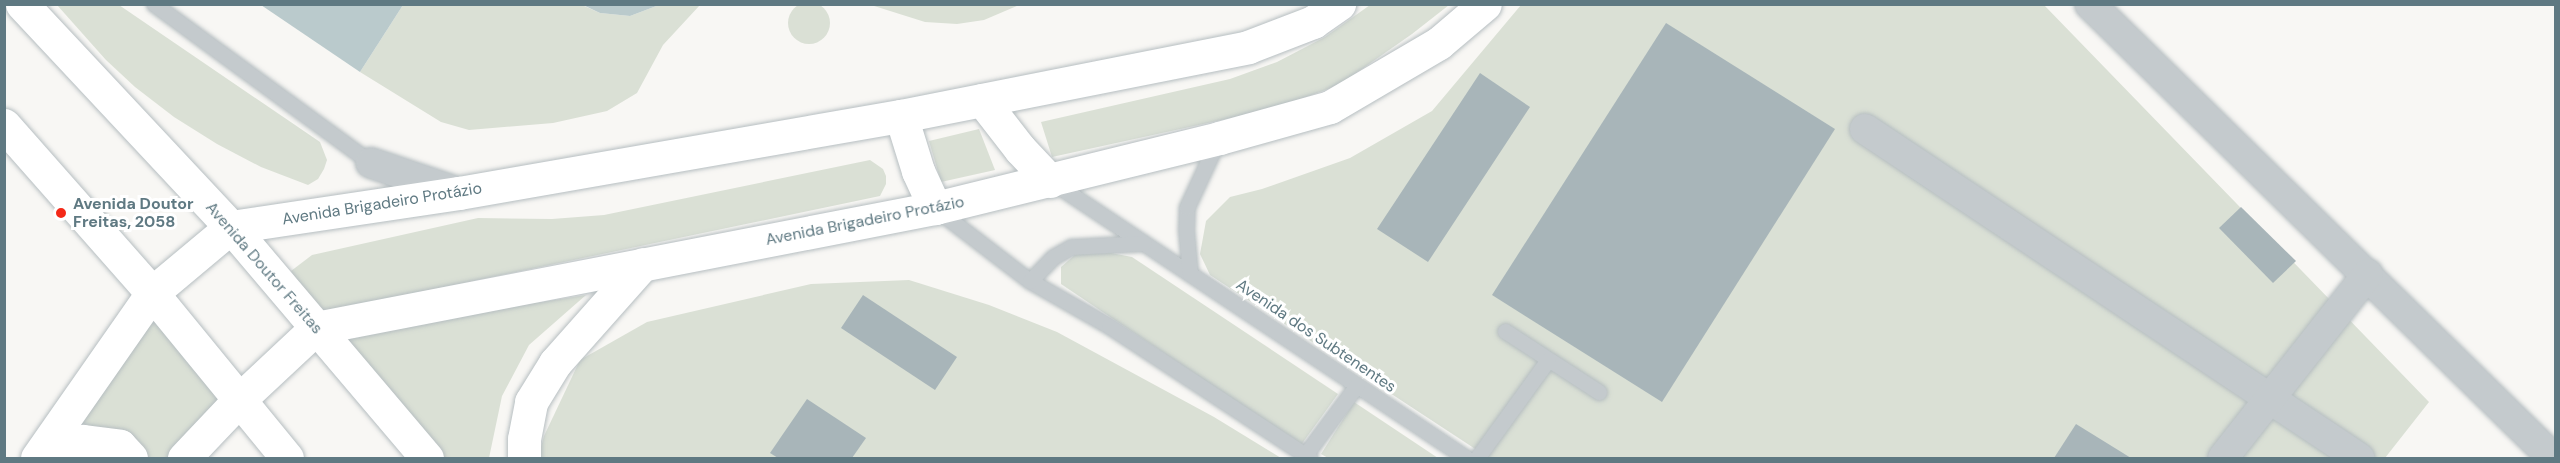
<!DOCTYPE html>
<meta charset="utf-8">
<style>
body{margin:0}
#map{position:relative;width:2560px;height:463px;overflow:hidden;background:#f8f7f4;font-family:"DM Sans",sans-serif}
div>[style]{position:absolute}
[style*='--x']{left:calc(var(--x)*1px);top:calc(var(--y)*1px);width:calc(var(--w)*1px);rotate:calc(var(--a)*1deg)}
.green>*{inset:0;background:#dae0d5}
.round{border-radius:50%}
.water>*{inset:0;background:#bacacc}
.building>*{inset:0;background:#a8b5b9}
.roads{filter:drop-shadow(0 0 2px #b6bec1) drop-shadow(0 0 2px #b6bec1)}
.service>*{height:15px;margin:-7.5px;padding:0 7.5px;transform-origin:7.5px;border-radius:7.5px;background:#c4cacd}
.minor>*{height:30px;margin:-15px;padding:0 15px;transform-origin:15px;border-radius:15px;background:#c4cacd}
.secondary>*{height:33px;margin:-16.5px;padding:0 16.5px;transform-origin:16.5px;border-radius:16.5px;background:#fff}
.dots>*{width:16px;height:16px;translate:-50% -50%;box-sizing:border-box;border:3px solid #fff;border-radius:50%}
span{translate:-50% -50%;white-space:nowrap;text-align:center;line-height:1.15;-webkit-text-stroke:6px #fff;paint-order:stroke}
.poi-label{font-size:16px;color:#5f7982;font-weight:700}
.left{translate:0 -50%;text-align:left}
.street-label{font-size:16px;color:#5f7982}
.frame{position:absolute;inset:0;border:6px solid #5f7982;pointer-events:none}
</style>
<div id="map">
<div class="green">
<i class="round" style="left:788px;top:2px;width:42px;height:42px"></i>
<i style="clip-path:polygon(57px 5px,119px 5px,320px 142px,327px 160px,324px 169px,318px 179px,308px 185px,261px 167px,217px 144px,174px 117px,135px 87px,106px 60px)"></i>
<i style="clip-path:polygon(403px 5px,582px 5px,600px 13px,630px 16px,659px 5px,700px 5px,663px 45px,637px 93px,607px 111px,553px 123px,469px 130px,441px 122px,360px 72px)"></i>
<i style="clip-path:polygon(871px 5px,1019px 5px,984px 20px,957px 24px,925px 22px)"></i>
<i style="clip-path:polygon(1370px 5px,1449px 5px,1412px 34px,1339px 85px,1276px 108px,1052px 157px,1041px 122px,1230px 79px,1277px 62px,1325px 37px)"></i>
<i style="clip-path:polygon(1521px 5px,2044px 5px,2429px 402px,2385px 458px,1489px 458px,1210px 275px,1200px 254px,1206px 221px,1230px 197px,1262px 189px,1350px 158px,1432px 111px)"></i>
<i style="clip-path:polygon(979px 129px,995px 170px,941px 182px,929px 141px)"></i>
<i style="clip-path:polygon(870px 160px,883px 169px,886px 176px,886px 184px,880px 196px,315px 314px,291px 271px,312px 255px,478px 218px,552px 219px,604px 215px)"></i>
<i style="clip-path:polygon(1106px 252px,1132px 257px,1338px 394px,1301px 445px,1061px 284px,1061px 267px,1077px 253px)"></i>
<i style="clip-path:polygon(909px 280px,989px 305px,1057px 332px,1214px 417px,1281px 458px,538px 458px,544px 436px,580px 360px,647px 322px,811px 284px)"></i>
<i style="clip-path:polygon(586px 295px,529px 345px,502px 396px,489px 458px,438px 458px,331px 335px)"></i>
<i style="clip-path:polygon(152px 307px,226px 400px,177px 458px,140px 458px,58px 438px)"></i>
<i style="clip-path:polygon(1354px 402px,1438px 458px,1328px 458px,1321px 454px)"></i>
</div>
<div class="water">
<i style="clip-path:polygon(261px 5px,403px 5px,360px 72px)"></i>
<i style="clip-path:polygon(583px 5px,582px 5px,659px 5px,630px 16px,600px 13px)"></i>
</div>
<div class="building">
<i style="clip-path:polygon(1666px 23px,1835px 129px,1662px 402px,1492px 295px)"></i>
<i style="clip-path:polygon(1480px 73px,1530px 107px,1428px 262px,1377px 229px)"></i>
<i style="clip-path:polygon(2241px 207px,2296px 261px,2273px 283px,2219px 228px)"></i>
<i style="clip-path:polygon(863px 295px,957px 357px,935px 390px,841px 328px)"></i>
<i style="clip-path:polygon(807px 399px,866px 438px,852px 458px,778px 458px,770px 453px)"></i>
<i style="clip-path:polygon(2076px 424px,2131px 458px,2054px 458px)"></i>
</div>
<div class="roads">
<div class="service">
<i style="--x:154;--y:4;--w:269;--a:36.2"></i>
<i style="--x:1051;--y:181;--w:500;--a:33.7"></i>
<i style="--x:936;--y:209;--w:118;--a:37.5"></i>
<i style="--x:1030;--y:281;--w:91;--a:29.7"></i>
<i style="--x:1109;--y:326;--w:240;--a:33.3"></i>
<i style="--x:1190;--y:274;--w:44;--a:-95.2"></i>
<i style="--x:1186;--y:230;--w:23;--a:-88"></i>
<i style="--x:1187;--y:207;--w:74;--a:-65.2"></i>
<i style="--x:1030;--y:281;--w:33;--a:-46"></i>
<i style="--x:1053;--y:257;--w:21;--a:-29"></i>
<i style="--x:1071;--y:247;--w:73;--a:-3.1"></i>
<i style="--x:1505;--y:331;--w:112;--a:33"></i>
<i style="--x:1305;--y:455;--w:87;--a:-53.4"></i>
<i style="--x:1477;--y:458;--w:121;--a:-54.1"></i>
</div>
<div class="minor">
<i style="--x:2090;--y:4;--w:648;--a:44.44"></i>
<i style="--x:1865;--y:129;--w:594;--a:33.66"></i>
<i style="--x:371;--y:163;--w:93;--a:18.8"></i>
<i style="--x:2223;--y:458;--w:234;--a:-51.8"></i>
</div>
<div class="secondary">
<i style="--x:22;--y:4;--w:306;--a:46.9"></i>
<i style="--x:231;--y:227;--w:303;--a:49.7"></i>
<i style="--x:982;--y:100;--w:62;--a:52.2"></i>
<i style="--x:1020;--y:149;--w:44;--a:46.8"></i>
<i style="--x:901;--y:116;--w:58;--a:72.8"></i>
<i style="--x:918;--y:171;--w:41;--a:65.3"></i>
<i style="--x:4;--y:125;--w:224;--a:48.6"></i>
<i style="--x:152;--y:293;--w:213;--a:50.7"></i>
<i style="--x:231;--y:227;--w:231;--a:-8.5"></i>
<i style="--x:459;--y:193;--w:449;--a:-9.9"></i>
<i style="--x:901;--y:116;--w:354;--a:-11.2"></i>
<i style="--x:1248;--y:47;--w:70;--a:-21"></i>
<i style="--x:1313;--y:22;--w:32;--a:-35"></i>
<i style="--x:37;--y:458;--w:201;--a:-55.1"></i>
<i style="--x:152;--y:293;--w:103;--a:-39.9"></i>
<i style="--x:45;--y:458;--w:41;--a:-24.7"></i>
<i style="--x:82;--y:441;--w:38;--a:7"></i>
<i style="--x:120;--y:446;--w:16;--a:47"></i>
<i style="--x:184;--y:458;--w:79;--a:-46.5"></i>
<i style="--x:238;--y:401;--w:107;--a:-43.1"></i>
<i style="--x:316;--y:328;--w:631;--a:-10.97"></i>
<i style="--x:935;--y:208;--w:292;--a:-13.8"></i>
<i style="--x:1219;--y:138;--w:115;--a:-15.6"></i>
<i style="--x:1330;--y:107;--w:126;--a:-30.4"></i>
<i style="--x:1439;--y:43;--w:60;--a:-40.3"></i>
<i style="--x:524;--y:458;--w:19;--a:-90"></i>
<i style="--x:524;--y:439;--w:38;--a:-79"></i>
<i style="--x:531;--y:402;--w:46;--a:-58.4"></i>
<i style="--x:555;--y:363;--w:132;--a:-48.4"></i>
</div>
</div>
<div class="dots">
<i style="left:61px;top:213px;background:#f42918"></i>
</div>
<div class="poi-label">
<span class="left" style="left:73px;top:213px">Avenida Doutor<br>Freitas, 2058</span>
</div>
<div class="street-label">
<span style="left:382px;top:204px;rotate:-9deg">Avenida Brigadeiro Protázio</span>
<span style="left:865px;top:221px;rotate:-11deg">Avenida Brigadeiro Protázio</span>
<span style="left:264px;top:268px;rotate:49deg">Avenida Doutor Freitas</span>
<span style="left:1316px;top:336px;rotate:34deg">Avenida dos Subtenentes</span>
</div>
<div class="frame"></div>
</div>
